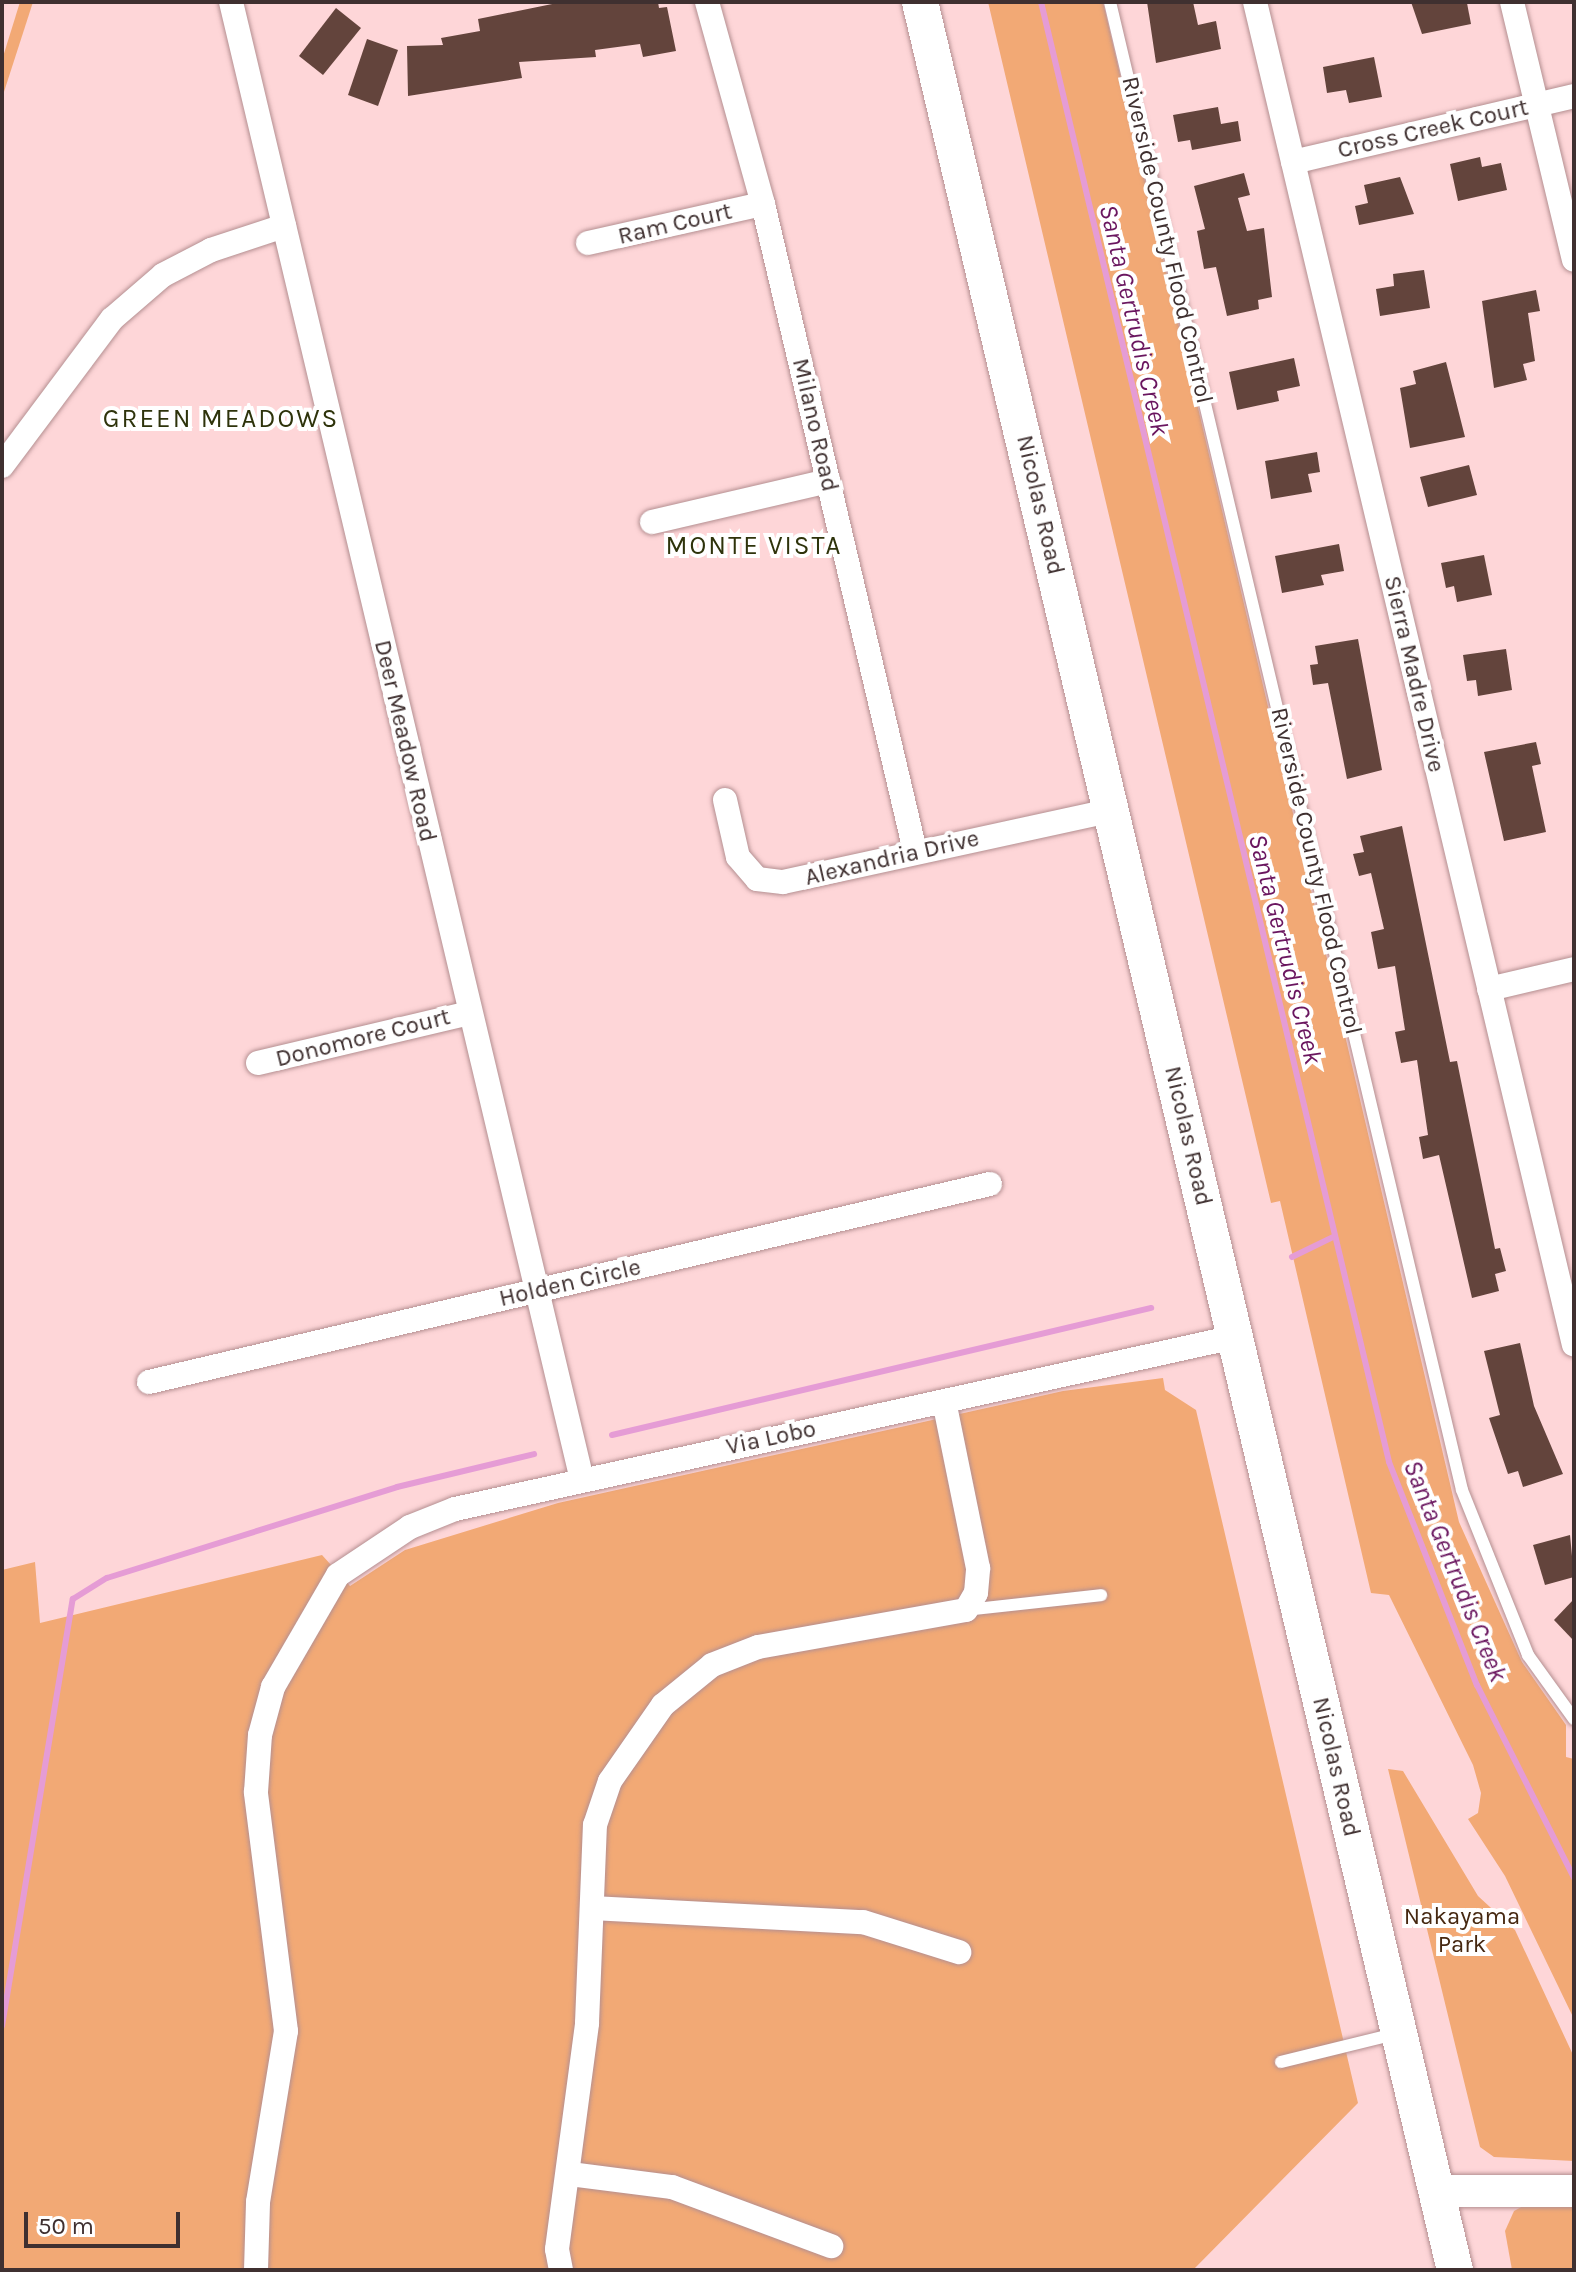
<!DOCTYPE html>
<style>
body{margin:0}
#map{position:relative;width:1576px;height:2272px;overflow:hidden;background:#fed6d8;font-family:Karla,sans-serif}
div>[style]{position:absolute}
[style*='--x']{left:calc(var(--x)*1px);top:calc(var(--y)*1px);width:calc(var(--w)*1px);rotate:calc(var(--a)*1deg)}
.green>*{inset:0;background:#f2a975}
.stream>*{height:6px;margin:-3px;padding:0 3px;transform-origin:3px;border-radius:3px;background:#e59cd5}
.building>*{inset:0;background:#63443c}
.roads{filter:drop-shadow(0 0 2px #b48f91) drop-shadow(0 0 2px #b48f91)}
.service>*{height:12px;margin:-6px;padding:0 6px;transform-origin:6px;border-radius:6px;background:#fff}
.minor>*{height:24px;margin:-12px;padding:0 12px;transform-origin:12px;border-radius:12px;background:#fff}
.tertiary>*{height:32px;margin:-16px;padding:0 16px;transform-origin:16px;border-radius:16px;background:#fff}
.secondary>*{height:36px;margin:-18px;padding:0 18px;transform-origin:18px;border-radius:18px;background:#fff}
span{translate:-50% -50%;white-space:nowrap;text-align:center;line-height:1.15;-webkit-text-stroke:8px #fff;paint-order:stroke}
.street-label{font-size:24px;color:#3f3030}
.park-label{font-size:24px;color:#462811}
.water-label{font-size:26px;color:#6a165f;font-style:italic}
.neighbourhood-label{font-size:26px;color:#2e330b;letter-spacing:2px}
.frame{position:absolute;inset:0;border:4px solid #3f3030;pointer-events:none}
.scale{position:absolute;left:24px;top:2212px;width:156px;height:36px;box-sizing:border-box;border:4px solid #3f3030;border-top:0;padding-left:10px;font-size:24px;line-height:28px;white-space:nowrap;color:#3f3030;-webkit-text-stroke:6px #fff;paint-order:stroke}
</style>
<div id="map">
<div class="green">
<i style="clip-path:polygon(20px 2px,33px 2px,2px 98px,2px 60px)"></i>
<i style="clip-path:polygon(988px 2px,1103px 2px,1459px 1522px,1522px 1662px,1566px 1725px,1566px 1757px,1574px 1759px,1574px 2019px,1505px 1876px,1468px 1819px,1478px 1813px,1481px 1793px,1473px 1765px,1389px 1595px,1371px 1593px,1280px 1201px,1271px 1203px)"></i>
<i style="clip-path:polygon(1163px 1378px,1165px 1390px,1196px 1410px,1358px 2103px,1193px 2270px,2px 2270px,2px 1570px,35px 1562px,40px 1623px,322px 1555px,350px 1586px,405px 1550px,558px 1503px,1063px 1391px)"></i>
<i style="clip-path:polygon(1388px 1769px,1403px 1771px,1478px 1896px,1515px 1930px,1574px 2057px,1574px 2161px,1494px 2157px,1480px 2147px)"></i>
<i style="clip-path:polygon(1529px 2203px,1574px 2205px,1574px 2270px,1512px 2270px,1505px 2231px,1514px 2211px)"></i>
</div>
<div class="stream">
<i style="--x:1041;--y:2;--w:1501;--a:76.59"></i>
<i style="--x:1389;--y:1462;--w:240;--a:68.5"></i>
<i style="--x:1477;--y:1685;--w:216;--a:63.3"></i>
<i style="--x:1292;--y:1257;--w:46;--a:-26"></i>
<i style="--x:612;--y:1435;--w:554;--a:-13.26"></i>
<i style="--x:2;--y:2026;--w:433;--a:-80.6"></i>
<i style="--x:73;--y:1599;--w:40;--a:-32"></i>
<i style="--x:107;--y:1578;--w:304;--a:-17.4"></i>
<i style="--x:397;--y:1487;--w:141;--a:-13.5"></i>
</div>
<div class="building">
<i style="clip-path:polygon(562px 2px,658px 2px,659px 8px,667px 7px,676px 51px,643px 57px,640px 44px,595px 50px,596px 57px,519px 62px,522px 78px,408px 96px,407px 46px,443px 45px,441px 38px,480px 31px,478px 19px)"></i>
<i style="clip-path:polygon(1147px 2px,1193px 2px,1198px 25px,1216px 21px,1221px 49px,1156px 63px)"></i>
<i style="clip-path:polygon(1411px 2px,1467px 3px,1471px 24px,1422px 34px)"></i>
<i style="clip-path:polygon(336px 8px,361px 28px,323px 75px,299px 56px)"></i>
<i style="clip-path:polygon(367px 39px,398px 50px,378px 106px,348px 95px)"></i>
<i style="clip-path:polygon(1374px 57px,1382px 97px,1349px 103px,1346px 90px,1327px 93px,1323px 67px)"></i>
<i style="clip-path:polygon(1218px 107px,1221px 124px,1238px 121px,1241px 141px,1192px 150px,1190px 140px,1178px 142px,1173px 115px)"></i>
<i style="clip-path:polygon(1480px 157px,1482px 167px,1501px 163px,1507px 190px,1458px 201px,1450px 164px)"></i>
<i style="clip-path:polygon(1244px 173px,1250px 195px,1238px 198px,1247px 231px,1264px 228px,1272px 297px,1258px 300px,1259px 309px,1227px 316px,1216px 267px,1204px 269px,1197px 231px,1205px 229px,1194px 186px)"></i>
<i style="clip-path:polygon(1400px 177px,1414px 214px,1359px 225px,1355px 206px,1368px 203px,1364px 185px)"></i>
<i style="clip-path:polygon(1424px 270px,1430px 308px,1380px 316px,1376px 289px,1394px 286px,1393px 274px)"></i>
<i style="clip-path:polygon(1536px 290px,1540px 311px,1528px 313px,1535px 361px,1523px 364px,1527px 380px,1494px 388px,1482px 301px)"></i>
<i style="clip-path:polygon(1294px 358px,1300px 386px,1277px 391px,1279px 401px,1237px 410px,1229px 372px)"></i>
<i style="clip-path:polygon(1446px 362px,1465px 437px,1410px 448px,1400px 388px,1416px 384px,1413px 371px)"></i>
<i style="clip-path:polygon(1317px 452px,1320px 472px,1308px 474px,1312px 492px,1271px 499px,1265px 461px)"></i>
<i style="clip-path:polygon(1469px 465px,1477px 495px,1428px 507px,1420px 477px)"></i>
<i style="clip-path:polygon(1339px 544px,1344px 571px,1321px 575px,1324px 585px,1282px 593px,1275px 556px)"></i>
<i style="clip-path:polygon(1484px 555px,1492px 595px,1457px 602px,1454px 586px,1446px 588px,1441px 563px)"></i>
<i style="clip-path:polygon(1358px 639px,1382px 770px,1347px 779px,1328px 683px,1313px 685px,1310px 665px,1318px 664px,1315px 646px)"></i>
<i style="clip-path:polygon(1506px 649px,1512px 690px,1478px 696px,1476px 680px,1467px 681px,1463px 655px)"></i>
<i style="clip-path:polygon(1536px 742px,1541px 764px,1532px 766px,1546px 832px,1504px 841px,1484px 752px)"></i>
<i style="clip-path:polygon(1402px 826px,1450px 1062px,1457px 1061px,1495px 1249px,1500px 1248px,1506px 1271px,1495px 1274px,1499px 1291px,1472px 1298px,1439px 1155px,1423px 1159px,1419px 1137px,1428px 1135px,1417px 1060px,1401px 1063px,1395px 1032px,1405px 1030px,1395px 966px,1378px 969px,1371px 932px,1384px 929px,1371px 873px,1359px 876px,1353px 854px,1364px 852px,1360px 836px)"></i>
<i style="clip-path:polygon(1520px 1343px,1534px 1406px,1563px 1474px,1523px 1487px,1518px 1471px,1508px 1474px,1489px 1418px,1500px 1415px,1484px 1351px)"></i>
<i style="clip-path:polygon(1570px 1535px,1574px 1577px,1545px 1585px,1533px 1545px)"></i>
<i style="clip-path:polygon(1574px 1599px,1574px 1641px,1554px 1620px)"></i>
</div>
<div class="roads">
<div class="service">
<i style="--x:1110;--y:2;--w:1529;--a:76.69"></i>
<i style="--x:1462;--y:1490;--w:178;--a:68.2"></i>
<i style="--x:1528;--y:1655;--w:79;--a:54.3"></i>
<i style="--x:966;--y:1610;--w:136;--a:-6.3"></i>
<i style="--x:1281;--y:2062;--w:117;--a:-13.8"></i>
</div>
<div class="minor">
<i style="--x:231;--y:2;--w:1519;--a:76.64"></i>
<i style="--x:707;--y:2;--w:210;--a:74.5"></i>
<i style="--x:763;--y:204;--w:665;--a:76.78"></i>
<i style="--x:1255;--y:2;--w:1380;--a:76.64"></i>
<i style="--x:1512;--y:2;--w:265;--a:76.5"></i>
<i style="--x:1293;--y:162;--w:289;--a:-13.2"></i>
<i style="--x:588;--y:243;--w:179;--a:-12.6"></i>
<i style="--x:2;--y:466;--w:184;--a:-53.2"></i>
<i style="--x:112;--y:319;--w:67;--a:-40.8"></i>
<i style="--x:163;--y:275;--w:54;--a:-27.5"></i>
<i style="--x:211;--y:250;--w:77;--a:-18.2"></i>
<i style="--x:652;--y:522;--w:181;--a:-13.1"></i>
<i style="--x:725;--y:800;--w:58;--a:77.2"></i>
<i style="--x:738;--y:857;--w:29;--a:49"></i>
<i style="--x:757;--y:879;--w:26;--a:7"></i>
<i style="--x:783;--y:882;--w:337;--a:-12.3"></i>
<i style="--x:1489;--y:989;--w:87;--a:-13.2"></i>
<i style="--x:258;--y:1063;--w:217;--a:-13.3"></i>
<i style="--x:149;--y:1382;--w:864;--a:-13.25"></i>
<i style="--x:592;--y:1908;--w:271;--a:3"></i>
<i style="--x:863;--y:1922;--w:101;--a:17.4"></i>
<i style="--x:570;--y:2174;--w:103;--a:7.3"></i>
<i style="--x:672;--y:2187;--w:170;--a:20.4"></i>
<i style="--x:256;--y:2270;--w:68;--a:-88.3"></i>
<i style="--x:258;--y:2202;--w:173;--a:-80.7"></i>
<i style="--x:286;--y:2031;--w:241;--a:-97.2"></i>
<i style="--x:256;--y:1792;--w:57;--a:-86"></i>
<i style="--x:260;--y:1735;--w:50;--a:-74.8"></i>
<i style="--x:273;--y:1687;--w:129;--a:-59.9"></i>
<i style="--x:338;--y:1575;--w:87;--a:-33.7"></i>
<i style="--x:410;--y:1527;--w:48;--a:-21.8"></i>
<i style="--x:455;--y:1509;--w:799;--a:-12.44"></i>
<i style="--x:561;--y:2270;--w:21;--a:-101"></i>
<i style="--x:557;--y:2249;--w:228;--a:-82.4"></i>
<i style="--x:587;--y:2023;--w:198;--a:-87.7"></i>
<i style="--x:595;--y:1825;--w:46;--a:-71.2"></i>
<i style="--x:610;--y:1781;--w:93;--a:-55.1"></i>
<i style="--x:663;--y:1705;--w:63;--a:-39.2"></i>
<i style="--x:712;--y:1665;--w:49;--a:-21.4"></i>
<i style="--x:758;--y:1647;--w:211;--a:-10.1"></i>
<i style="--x:966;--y:1610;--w:20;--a:-60"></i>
<i style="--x:976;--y:1593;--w:25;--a:-85"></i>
<i style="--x:978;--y:1568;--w:170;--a:-101.5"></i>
</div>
<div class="tertiary">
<i style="--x:1435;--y:2191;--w:139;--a:0"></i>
</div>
<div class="secondary">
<i style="--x:920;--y:2;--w:2330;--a:76.73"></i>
</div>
</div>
<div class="street-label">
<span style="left:1433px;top:129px;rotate:-13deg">Cross Creek Court</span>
<span style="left:675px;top:224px;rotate:-13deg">Ram Court</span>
<span style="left:1167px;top:240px;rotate:77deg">Riverside County Flood Control</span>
<span style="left:815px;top:425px;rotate:77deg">Milano Road</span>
<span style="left:1040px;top:505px;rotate:77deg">Nicolas Road</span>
<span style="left:1414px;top:674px;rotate:77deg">Sierra Madre Drive</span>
<span style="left:405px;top:741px;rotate:77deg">Deer Meadow Road</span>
<span style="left:892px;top:858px;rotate:-13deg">Alexandria Drive</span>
<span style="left:1316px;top:871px;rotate:77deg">Riverside County Flood Control</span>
<span style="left:363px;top:1038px;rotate:-14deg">Donomore Court</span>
<span style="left:1188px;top:1136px;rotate:77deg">Nicolas Road</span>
<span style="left:570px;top:1283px;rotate:-13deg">Holden Circle</span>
<span style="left:771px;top:1438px;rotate:-12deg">Via Lobo</span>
<span style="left:1336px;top:1767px;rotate:77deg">Nicolas Road</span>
</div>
<div class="park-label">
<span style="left:1462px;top:1931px">Nakayama<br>Park</span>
</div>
<div class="water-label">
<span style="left:1134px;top:320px;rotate:77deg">Santa Gertrudis Creek</span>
<span style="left:1285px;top:949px;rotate:76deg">Santa Gertrudis Creek</span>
<span style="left:1455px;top:1571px;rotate:68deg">Santa Gertrudis Creek</span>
</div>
<div class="neighbourhood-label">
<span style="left:221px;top:419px">GREEN MEADOWS</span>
<span style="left:754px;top:546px">MONTE VISTA</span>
</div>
<div class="frame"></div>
<div class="scale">50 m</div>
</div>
